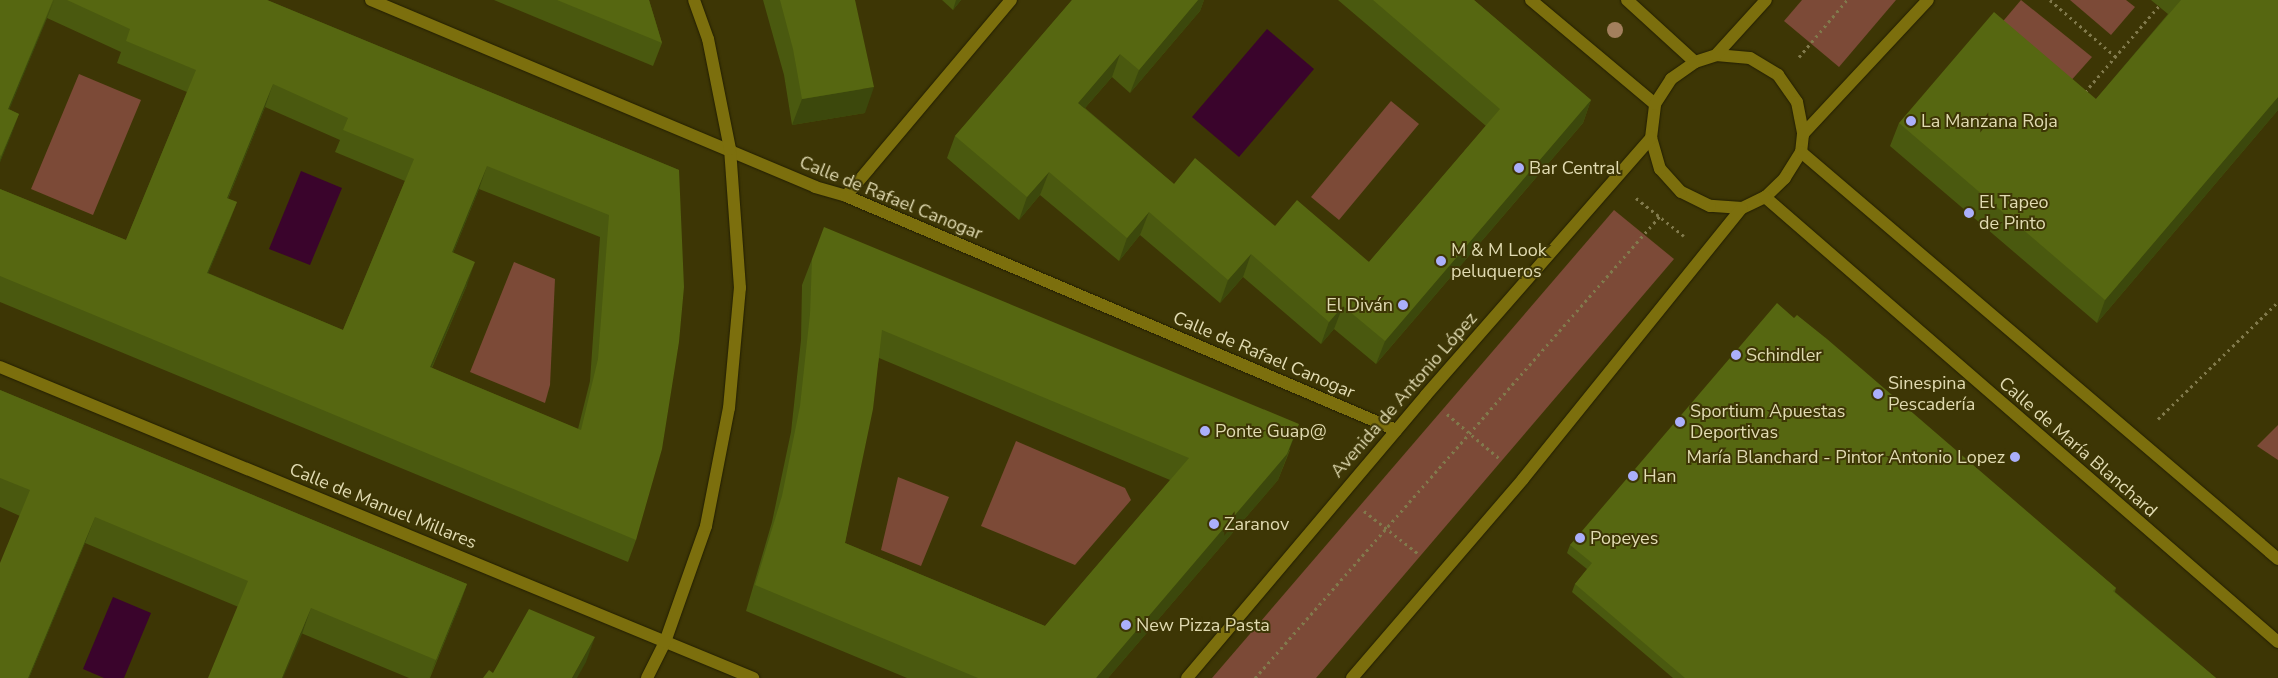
<!DOCTYPE html>
<meta charset="utf-8">
<style>
body{margin:0}
#map{position:relative;width:2278px;height:678px;overflow:hidden;background:#3d3605;font-family:"Nunito Sans",sans-serif}
div>[style]{position:absolute}
[style*='--x']{left:calc(var(--x)*1px);top:calc(var(--y)*1px);width:calc(var(--w)*1px);rotate:calc(var(--a)*1deg)}
.green>*{inset:0;background:#7c4a37}
.water>*{inset:0;background:#3a042c}
.path>*{height:3px;margin-top:-1.5px;transform-origin:0;background:repeating-linear-gradient(90deg,#817a4c 0 2.5px,transparent 0 6.5px)}
.roads{filter:drop-shadow(0 0 1px #221e03) drop-shadow(0 0 1px #221e03)}
.pedestrian>*{height:12px;margin:-6px;padding:0 6px;transform-origin:6px;border-radius:6px;background:#7c6f0d}
.minor>*{height:12px;margin:-6px;padding:0 6px;transform-origin:6px;border-radius:6px;background:#7c6f0d}
.tertiary>*{height:12px;margin:-6px;padding:0 6px;transform-origin:6px;border-radius:6px;background:#7c6f0d}
.trees>*{width:16px;height:16px;margin:-8px;border-radius:50%;background:#a37f5d}
.wall>*{inset:0;background:#4a590f}
.shaded-wall>*{inset:0;background:#3c480c}
.building>*{inset:0;background:#566711}
.dots>*{width:14px;height:14px;translate:-50% -50%;box-sizing:border-box;border:2px solid #3d3605;border-radius:50%}
span{translate:-50% -50%;white-space:nowrap;text-align:center;line-height:1.15;-webkit-text-stroke:4px #3d3605;paint-order:stroke}
.poi-label{font-size:18px;color:#e1dbb2}
.left{translate:0 -50%;text-align:left}
.right{translate:-100% -50%;text-align:right}
.street-label{font-size:18px;color:#e1dbb2}
</style>
<div id="map">
<div class="green">
<i style="clip-path:polygon(1802px 0,1896px 0,1839px 67px,1784px 21px)"></i>
<i style="clip-path:polygon(2021px 0,2092px 57px,2068px 84px,1999px 26px)"></i>
<i style="clip-path:polygon(2070px 0,2126px 0,2135px 7px,2111px 35px)"></i>
<i style="clip-path:polygon(79px 74px,141px 100px,93px 215px,31px 189px)"></i>
<i style="clip-path:polygon(1391px 101px,1419px 124px,1339px 220px,1311px 197px)"></i>
<i style="clip-path:polygon(1614px 210px,1674px 259px,1316px 678px,1212px 678px)"></i>
<i style="clip-path:polygon(514px 262px,555px 279px,550px 385px,545px 403px,470px 372px)"></i>
<i style="clip-path:polygon(2278px 425px,2278px 460px,2257px 446px)"></i>
<i style="clip-path:polygon(1016px 441px,1125px 488px,1131px 500px,1075px 565px,981px 526px)"></i>
<i style="clip-path:polygon(898px 477px,949px 497px,921px 566px,881px 550px)"></i>
</div>
<div class="water">
<i style="clip-path:polygon(1267px 29px,1314px 69px,1239px 157px,1192px 117px)"></i>
<i style="clip-path:polygon(301px 171px,342px 188px,310px 265px,269px 249px)"></i>
<i style="clip-path:polygon(113px 597px,151px 613px,124px 678px,104px 678px,83px 669px)"></i>
</div>
<div class="path">
<i style="--x:2050;--y:0;--w:87;--a:40.8"></i>
<i style="--x:1799;--y:57;--w:75;--a:-49.9"></i>
<i style="--x:2085;--y:92;--w:113;--a:-49.3"></i>
<i style="--x:1636;--y:198;--w:61;--a:38.4"></i>
<i style="--x:1447;--y:414;--w:71;--a:40.4"></i>
<i style="--x:2158;--y:419;--w:168;--a:-44.3"></i>
<i style="--x:1364;--y:511;--w:71;--a:38.2"></i>
<i style="--x:1255;--y:678;--w:614;--a:-48.76"></i>
</div>
<div class="roads">
<div class="pedestrian">
<i style="--x:846;--y:196;--w:256;--a:-49.9"></i>
</div>
<div class="minor">
<i style="--x:371;--y:0;--w:482;--a:22.8"></i>
<i style="--x:815;--y:187;--w:32;--a:16"></i>
<i style="--x:846;--y:196;--w:598;--a:23.05"></i>
<i style="--x:1531;--y:0;--w:162;--a:40"></i>
<i style="--x:1627;--y:0;--w:92;--a:42.4"></i>
<i style="--x:0;--y:367;--w:815;--a:22.44"></i>
<i style="--x:647;--y:678;--w:40;--a:-63.4"></i>
<i style="--x:665;--y:642;--w:123;--a:-70.5"></i>
<i style="--x:706;--y:526;--w:120;--a:-79"></i>
<i style="--x:729;--y:408;--w:121;--a:-84.8"></i>
<i style="--x:740;--y:288;--w:139;--a:-94.1"></i>
<i style="--x:730;--y:149;--w:112;--a:-101.3"></i>
<i style="--x:708;--y:39;--w:41;--a:-109.7"></i>
</div>
<div class="tertiary">
<i style="--x:1716;--y:55;--w:34;--a:5"></i>
<i style="--x:1750;--y:58;--w:33;--a:31"></i>
<i style="--x:1778;--y:75;--w:33;--a:55"></i>
<i style="--x:1797;--y:102;--w:33;--a:79"></i>
<i style="--x:1803;--y:134;--w:18;--a:96"></i>
<i style="--x:1801;--y:152;--w:31;--a:122"></i>
<i style="--x:1785;--y:178;--w:28;--a:136"></i>
<i style="--x:1765;--y:197;--w:25;--a:154"></i>
<i style="--x:1742;--y:208;--w:32;--a:-176"></i>
<i style="--x:1710;--y:206;--w:32;--a:-154"></i>
<i style="--x:1681;--y:192;--w:31;--a:-132"></i>
<i style="--x:1660;--y:169;--w:32;--a:-106"></i>
<i style="--x:1651;--y:138;--w:34;--a:-83"></i>
<i style="--x:1655;--y:104;--w:30;--a:-57"></i>
<i style="--x:1671;--y:79;--w:29;--a:-35"></i>
<i style="--x:1695;--y:62;--w:22;--a:-18"></i>
<i style="--x:1716;--y:55;--w:74;--a:-47.7"></i>
<i style="--x:1803;--y:134;--w:183;--a:-47"></i>
<i style="--x:1801;--y:152;--w:627;--a:40.47"></i>
<i style="--x:1765;--y:197;--w:679;--a:40.94"></i>
<i style="--x:1187;--y:678;--w:370;--a:-49.8"></i>
<i style="--x:1426;--y:395;--w:342;--a:-48.8"></i>
<i style="--x:1352;--y:678;--w:262;--a:-49.3"></i>
<i style="--x:1523;--y:479;--w:348;--a:-51.1"></i>
</div>
</div>
<div class="trees">
<i style="left:1615px;top:30px"></i>
</div>
<div class="wall">
<i style="clip-path:polygon(evenodd,0 0,267px 0,679px 170px,636px 540px,628px 562px,0 302px,0 189px,126px 240px,187px 92px,117px 63px,121px 52px,47px 18px,9px 109px,19px 114px,0 162px,0 0,265px 107px,340px 140px,335px 152px,405px 181px,343px 330px,208px 273px,228px 225px,237px 202px,228px 199px,265px 107px,0 0,479px 189px,600px 237px,590px 381px,578px 429px,432px 368px,467px 285px,453px 253px,479px 189px)"></i>
<i style="clip-path:polygon(494px 0,649px 0,662px 43px,653px 66px)"></i>
<i style="clip-path:polygon(763px 0,855px 0,865px 113px,792px 125px,784px 75px)"></i>
<i style="clip-path:polygon(942px 0,961px 0,953px 10px)"></i>
<i style="clip-path:polygon(1072px 0,1204px 0,1200px 11px,1130px 93px,1112px 77px,1085px 108px,1174px 184px,1275px 226px,1369px 262px,1486px 126px,1338px 0,1474px 0,1591px 100px,1583px 123px,1376px 364px,1334px 329px,1321px 344px,1243px 277px,1220px 303px,1140px 235px,1119px 261px,1040px 195px,1019px 220px,947px 158px,955px 136px)"></i>
<i style="clip-path:polygon(2151px 0,2278px 0,2278px 110px,2097px 323px,1890px 146px,1899px 123px,2096px 99px,2168px 14px)"></i>
<i style="clip-path:polygon(evenodd,812px 259px,1290px 450px,1278px 480px,1108px 678px,907px 678px,746px 611px,772px 522px,791px 432px,801px 340px,802px 285px,812px 259px,879px 358px,1170px 480px,1045px 626px,845px 543px,879px 358px)"></i>
<i style="clip-path:polygon(1794px 318px,2116px 588px,2115px 592px,2216px 678px,1673px 678px,1572px 592px,1575px 584px,1587px 569px,1567px 553px,1570px 545px)"></i>
<i style="clip-path:polygon(0 390px,467px 584px,458px 609px,430px 678px,409px 678px,85px 543px,29px 678px,0 678px,20px 516px,0 507px)"></i>
</div>
<div class="shaded-wall">
<i style="clip-path:polygon(54px 0,47px 18px,0 132px,8px 109px)"></i>
<i style="clip-path:polygon(956px 0,961px 0,953px 10px)"></i>
<i style="clip-path:polygon(1198px 0,1204px 0,1200px 11px,1130px 93px,1139px 70px)"></i>
<i style="clip-path:polygon(1120px 54px,1112px 77px,1070px 125px,1078px 103px)"></i>
<i style="clip-path:polygon(273px 84px,265px 107px,219px 221px,227px 198px)"></i>
<i style="clip-path:polygon(874px 87px,865px 113px,792px 125px,802px 99px)"></i>
<i style="clip-path:polygon(2278px 97px,2278px 110px,2097px 323px,2105px 300px)"></i>
<i style="clip-path:polygon(1591px 100px,1583px 123px,1376px 364px,1385px 341px)"></i>
<i style="clip-path:polygon(19px 114px,11px 136px,0 162px,0 160px)"></i>
<i style="clip-path:polygon(487px 166px,479px 189px,444px 275px,452px 252px)"></i>
<i style="clip-path:polygon(1049px 172px,1040px 195px,1019px 220px,1027px 197px)"></i>
<i style="clip-path:polygon(237px 202px,228px 225px,199px 296px,207px 273px)"></i>
<i style="clip-path:polygon(1149px 212px,1140px 235px,1119px 261px,1127px 238px)"></i>
<i style="clip-path:polygon(1251px 254px,1243px 277px,1220px 303px,1228px 280px)"></i>
<i style="clip-path:polygon(475px 262px,467px 285px,422px 390px,430px 367px)"></i>
<i style="clip-path:polygon(1343px 306px,1334px 329px,1321px 344px,1329px 322px)"></i>
<i style="clip-path:polygon(1299px 424px,1278px 480px,1108px 678px,1096px 678px)"></i>
<i style="clip-path:polygon(95px 517px,85px 543px,29px 678px,28px 678px)"></i>
<i style="clip-path:polygon(467px 584px,458px 609px,429px 678px,436px 660px)"></i>
<i style="clip-path:polygon(311px 608px,302px 634px,283px 678px,282px 678px)"></i>
<i style="clip-path:polygon(595px 637px,586px 662px,577px 678px,572px 678px)"></i>
</div>
<div class="building">
<i style="clip-path:polygon(0 0,53px 0,8px 109px,19px 114px,1px 156px,0 155px)"></i>
<i style="clip-path:polygon(evenodd,67px 0,267px 0,679px 170px,684px 287px,679px 342px,662px 449px,636px 540px,0 276px,0 189px,126px 240px,196px 70px,126px 41px,130px 29px,67px 0,273px 84px,348px 118px,343px 130px,414px 159px,343px 330px,207px 273px,237px 202px,227px 198px,273px 84px,67px 0,487px 166px,609px 215px,598px 359px,581px 430px,430px 367px,475px 262px,452px 252px,487px 166px)"></i>
<i style="clip-path:polygon(557px 0,649px 0,662px 43px)"></i>
<i style="clip-path:polygon(780px 0,855px 0,874px 87px,802px 99px,793px 49px)"></i>
<i style="clip-path:polygon(1072px 0,1198px 0,1139px 70px,1120px 54px,1078px 103px,1174px 184px,1195px 158px,1275px 226px,1297px 200px,1369px 262px,1500px 109px,1373px 0,1474px 0,1591px 100px,1385px 341px,1343px 306px,1329px 322px,1251px 254px,1228px 280px,1149px 212px,1127px 238px,1049px 172px,1027px 197px,955px 136px)"></i>
<i style="clip-path:polygon(2181px 0,2278px 0,2278px 97px,2105px 300px,1899px 123px,1994px 12px,2096px 99px)"></i>
<i style="clip-path:polygon(evenodd,824px 227px,1299px 424px,1287px 454px,1096px 678px,978px 678px,755px 585px,782px 496px,800px 406px,810px 314px,812px 259px,824px 227px,882px 330px,1189px 458px,1045px 626px,845px 543px,873px 409px,882px 330px)"></i>
<i style="clip-path:polygon(1777px 303px,1794px 318px,1797px 315px,1827px 339px,2116px 588px,2113px 591px,2216px 678px,1685px 678px,1575px 584px,1592px 563px,1570px 545px)"></i>
<i style="clip-path:polygon(0 390px,467px 584px,436px 660px,311px 608px,282px 678px,208px 678px,248px 581px,95px 517px,28px 678px,0 678px,0 563px,30px 490px,0 478px)"></i>
<i style="clip-path:polygon(529px 609px,595px 637px,572px 678px,483px 678px,489px 670px,493px 673px)"></i>
</div>
<div class="dots">
<i style="left:1911px;top:121px;background:#abaffb"></i>
<i style="left:1519px;top:168px;background:#abaffb"></i>
<i style="left:1969px;top:213px;background:#abaffb"></i>
<i style="left:1441px;top:261px;background:#abaffb"></i>
<i style="left:1403px;top:305px;background:#abaffb"></i>
<i style="left:1736px;top:355px;background:#abaffb"></i>
<i style="left:1878px;top:394px;background:#abaffb"></i>
<i style="left:1680px;top:422px;background:#abaffb"></i>
<i style="left:1205px;top:431px;background:#abaffb"></i>
<i style="left:2015px;top:457px;background:#abaffb"></i>
<i style="left:1633px;top:476px;background:#abaffb"></i>
<i style="left:1214px;top:524px;background:#abaffb"></i>
<i style="left:1580px;top:538px;background:#abaffb"></i>
<i style="left:1126px;top:625px;background:#abaffb"></i>
</div>
<div class="poi-label">
<span class="left" style="left:1921px;top:121px">La Manzana Roja</span>
<span class="left" style="left:1529px;top:168px">Bar Central</span>
<span class="left" style="left:1979px;top:213px">El Tapeo<br>de Pinto</span>
<span class="left" style="left:1451px;top:261px">M &amp; M Look<br>peluqueros</span>
<span class="right" style="left:1393px;top:305px">El Diván</span>
<span class="left" style="left:1746px;top:355px">Schindler</span>
<span class="left" style="left:1888px;top:394px">Sinespina<br>Pescadería</span>
<span class="left" style="left:1690px;top:422px">Sportium Apuestas<br>Deportivas</span>
<span class="left" style="left:1215px;top:431px">Ponte Guap@</span>
<span class="right" style="left:2005px;top:457px">María Blanchard - Pintor Antonio Lopez</span>
<span class="left" style="left:1643px;top:476px">Han</span>
<span class="left" style="left:1224px;top:524px">Zaranov</span>
<span class="left" style="left:1590px;top:538px">Popeyes</span>
<span class="left" style="left:1136px;top:625px">New Pizza Pasta</span>
</div>
<div class="street-label">
<span style="left:891px;top:198px;rotate:22deg">Calle de Rafael Canogar</span>
<span style="left:1264px;top:355px;rotate:23deg">Calle de Rafael Canogar</span>
<span style="left:1404px;top:395px;rotate:-49deg">Avenida de Antonio López</span>
<span style="left:2078px;top:447px;rotate:41deg">Calle de María Blanchard</span>
<span style="left:383px;top:506px;rotate:22deg">Calle de Manuel Millares</span>
</div>
</div>
